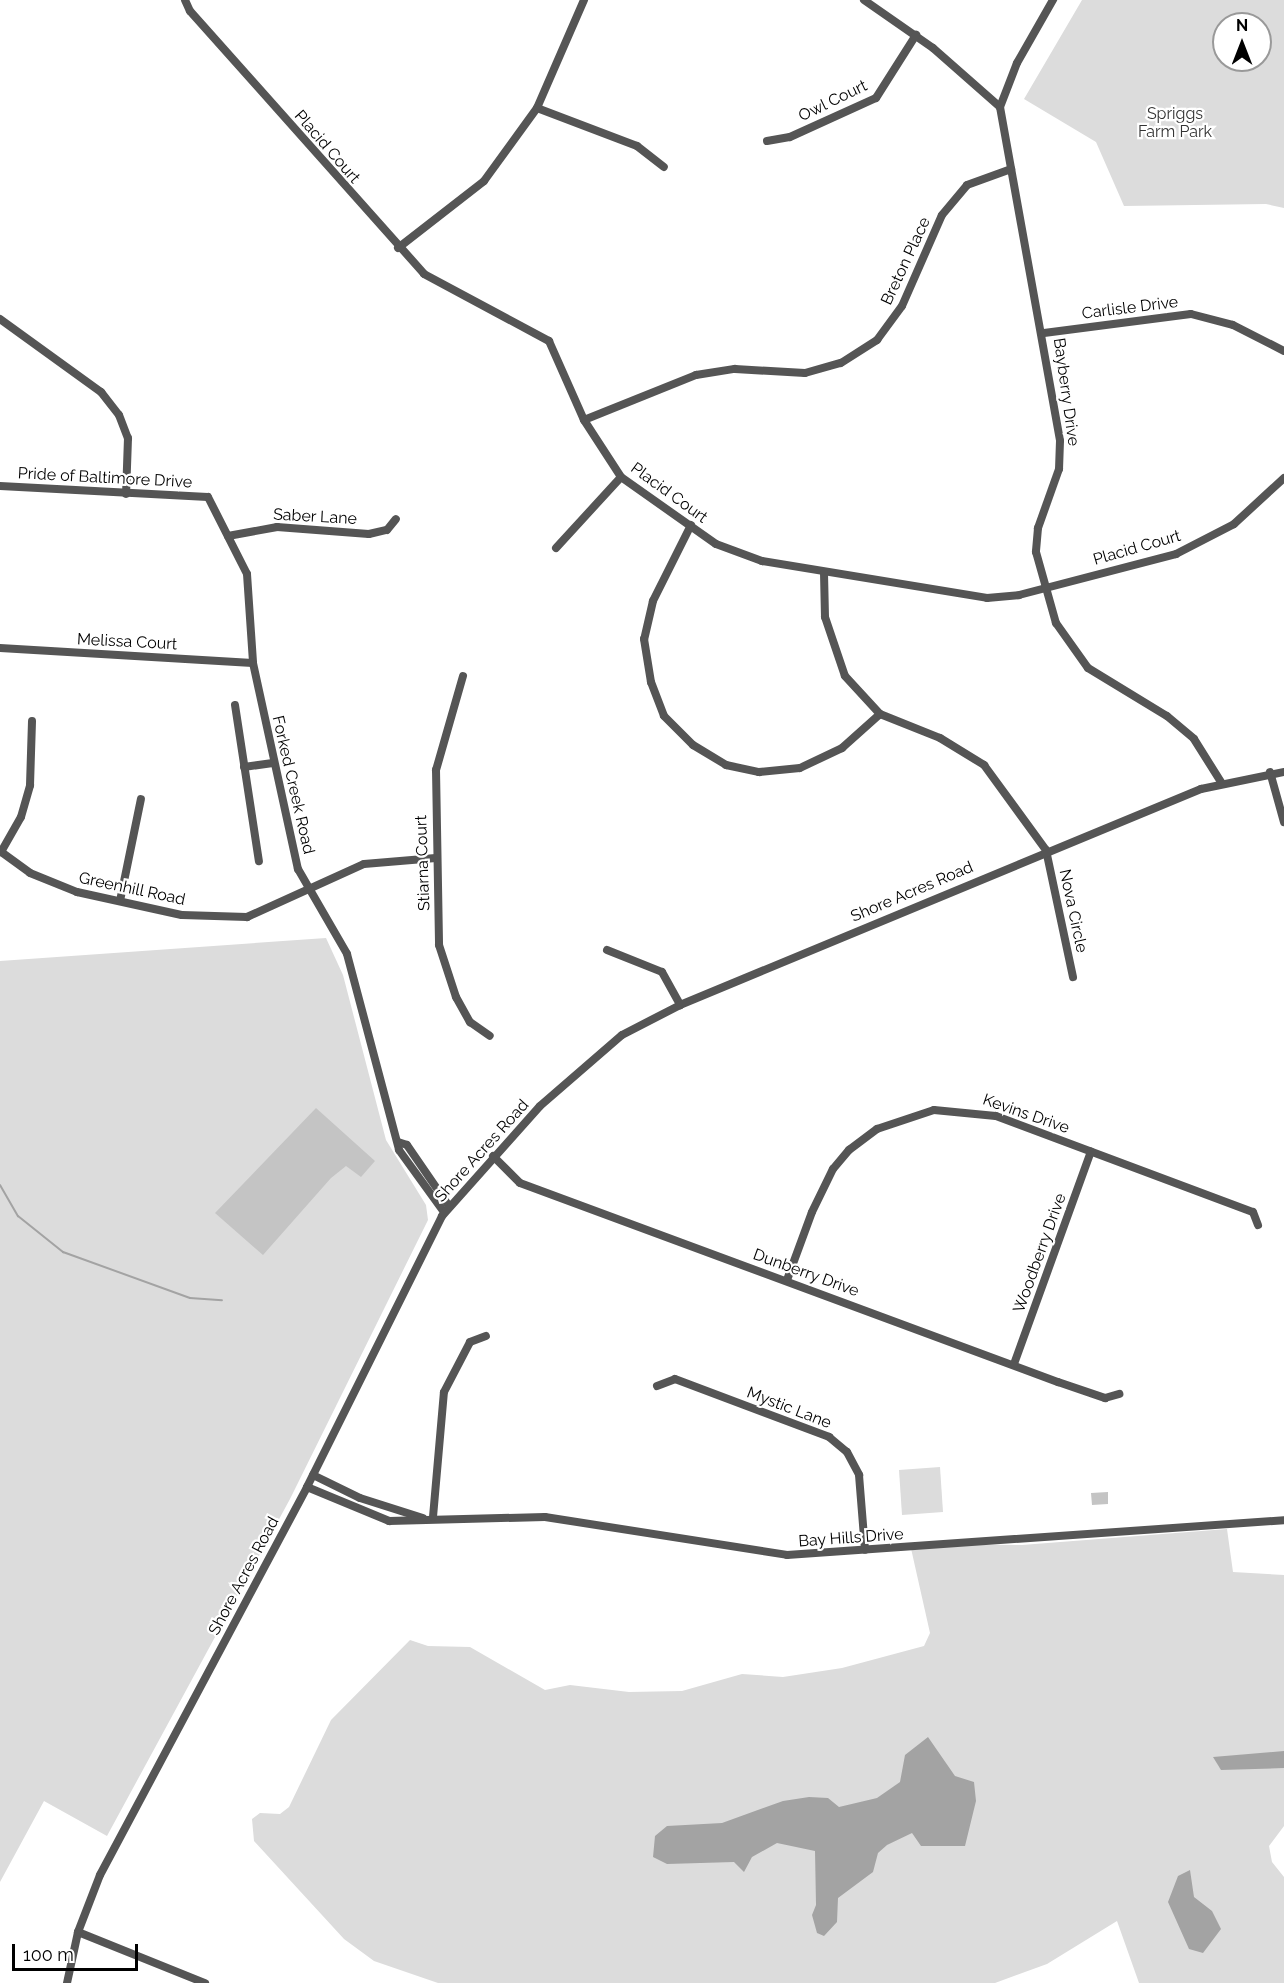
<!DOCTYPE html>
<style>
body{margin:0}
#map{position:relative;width:1284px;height:1983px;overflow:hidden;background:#fff;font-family:Raleway,sans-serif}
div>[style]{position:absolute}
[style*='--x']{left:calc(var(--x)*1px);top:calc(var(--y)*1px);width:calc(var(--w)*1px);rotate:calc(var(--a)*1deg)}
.green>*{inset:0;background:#dcdcdc}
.water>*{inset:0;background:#a3a3a3}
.stream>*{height:2px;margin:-1px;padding:0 1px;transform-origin:1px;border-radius:1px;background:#a3a3a3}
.building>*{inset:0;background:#c4c4c4}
.street>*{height:8px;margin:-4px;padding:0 4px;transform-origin:4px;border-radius:4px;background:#555}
span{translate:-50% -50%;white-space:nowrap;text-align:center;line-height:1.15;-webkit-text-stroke:4.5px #fff;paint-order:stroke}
.street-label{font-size:16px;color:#000}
.park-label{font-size:16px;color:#333}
.north{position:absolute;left:1212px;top:12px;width:60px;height:60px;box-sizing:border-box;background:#fff;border:2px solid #999;border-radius:50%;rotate:0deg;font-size:16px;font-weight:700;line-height:24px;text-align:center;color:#000}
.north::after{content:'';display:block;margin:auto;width:21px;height:27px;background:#000;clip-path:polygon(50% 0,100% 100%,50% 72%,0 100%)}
.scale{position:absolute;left:12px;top:1944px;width:126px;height:27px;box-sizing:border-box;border:3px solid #000;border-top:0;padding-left:8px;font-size:18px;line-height:21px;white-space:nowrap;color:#000;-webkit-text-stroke:4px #fff;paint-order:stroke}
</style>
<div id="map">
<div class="green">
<i style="clip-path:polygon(evenodd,1082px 0,1284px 0,1284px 208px,1266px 204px,1124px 206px,1096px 142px,1024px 99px,1082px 0,1224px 24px,1260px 24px,1260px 60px,1224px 60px,1224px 24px)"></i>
<i style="clip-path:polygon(326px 938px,343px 975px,386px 1140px,426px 1205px,428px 1220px,290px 1499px,107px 1836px,44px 1801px,0 1882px,0 961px)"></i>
<i style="clip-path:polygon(940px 1467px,943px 1512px,902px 1515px,899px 1470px)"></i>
<i style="clip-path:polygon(1227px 1529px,1233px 1572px,1284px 1575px,1284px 1826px,1269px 1846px,1272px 1862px,1284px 1877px,1284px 1983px,1139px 1983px,1117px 1921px,1047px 1964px,995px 1983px,438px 1983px,374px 1961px,344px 1939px,254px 1841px,252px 1819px,260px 1813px,280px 1814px,289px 1807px,331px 1720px,410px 1640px,428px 1646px,470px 1647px,545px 1690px,570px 1685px,629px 1692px,682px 1691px,742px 1674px,783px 1677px,842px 1668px,924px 1646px,930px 1633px,910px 1544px,1022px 1545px)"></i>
</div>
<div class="water">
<i style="clip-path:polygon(928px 1737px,955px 1776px,974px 1782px,976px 1801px,965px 1846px,921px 1846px,912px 1833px,887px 1845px,878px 1853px,873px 1872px,838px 1898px,837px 1922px,824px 1936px,817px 1933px,812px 1915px,816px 1905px,815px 1851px,777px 1843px,752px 1857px,744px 1872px,734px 1862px,667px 1864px,653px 1857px,655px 1836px,667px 1826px,722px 1823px,783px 1801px,809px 1797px,828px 1798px,839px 1807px,877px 1798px,900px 1782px,905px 1755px)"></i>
<i style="clip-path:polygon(1284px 1751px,1284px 1768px,1221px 1770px,1213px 1757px)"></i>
<i style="clip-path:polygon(1190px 1870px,1194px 1897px,1212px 1911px,1221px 1929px,1203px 1953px,1189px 1949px,1168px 1902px,1178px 1876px)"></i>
</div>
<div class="stream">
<i style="--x:0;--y:1185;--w:36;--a:60"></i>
<i style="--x:18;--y:1216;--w:58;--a:38.7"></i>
<i style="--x:63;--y:1252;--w:135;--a:19.9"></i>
<i style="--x:190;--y:1298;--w:32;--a:4"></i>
</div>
<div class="building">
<i style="clip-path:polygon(316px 1108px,375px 1161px,361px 1177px,346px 1166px,331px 1178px,263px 1255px,215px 1213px)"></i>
<i style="clip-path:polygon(1108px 1492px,1108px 1504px,1092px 1505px,1091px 1493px)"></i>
</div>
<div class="street">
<i style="--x:185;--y:0;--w:12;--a:66"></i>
<i style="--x:190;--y:11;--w:352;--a:48.3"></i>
<i style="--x:424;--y:274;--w:142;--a:28.2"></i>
<i style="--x:549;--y:341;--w:86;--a:66.1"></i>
<i style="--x:584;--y:420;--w:68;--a:57"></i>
<i style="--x:621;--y:477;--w:116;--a:35.2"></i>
<i style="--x:716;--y:544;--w:49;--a:20.3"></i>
<i style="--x:762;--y:561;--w:228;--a:9.3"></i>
<i style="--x:987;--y:598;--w:32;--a:-5"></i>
<i style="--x:1019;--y:595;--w:162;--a:-14.6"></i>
<i style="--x:1176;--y:554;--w:65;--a:-27.3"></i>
<i style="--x:1234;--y:524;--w:68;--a:-42.6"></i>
<i style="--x:864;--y:0;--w:84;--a:34.8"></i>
<i style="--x:933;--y:48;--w:89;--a:41.4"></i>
<i style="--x:1000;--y:107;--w:339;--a:79.8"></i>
<i style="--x:1060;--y:441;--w:28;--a:92"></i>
<i style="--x:1059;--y:469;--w:63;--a:109.6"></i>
<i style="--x:1038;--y:528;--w:24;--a:95"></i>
<i style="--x:1036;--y:552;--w:74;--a:74.3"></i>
<i style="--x:1056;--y:623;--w:55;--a:54.6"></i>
<i style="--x:1088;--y:668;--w:92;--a:31.3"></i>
<i style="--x:1167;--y:716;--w:35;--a:40"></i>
<i style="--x:1194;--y:739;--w:51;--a:57.9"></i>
<i style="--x:1000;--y:107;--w:47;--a:-68.9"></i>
<i style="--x:1017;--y:63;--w:73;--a:-60.3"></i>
<i style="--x:537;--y:108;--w:107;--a:20.8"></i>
<i style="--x:637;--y:146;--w:34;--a:38"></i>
<i style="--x:767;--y:141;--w:23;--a:-10"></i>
<i style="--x:790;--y:137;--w:94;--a:-24.4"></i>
<i style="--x:876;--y:98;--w:75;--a:-57.6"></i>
<i style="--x:398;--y:248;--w:109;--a:-37.9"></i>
<i style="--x:484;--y:181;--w:90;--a:-54"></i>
<i style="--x:537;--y:108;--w:118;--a:-66.5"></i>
<i style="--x:0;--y:319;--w:125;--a:35.9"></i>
<i style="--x:101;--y:392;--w:29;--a:52"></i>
<i style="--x:119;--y:415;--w:25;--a:69"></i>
<i style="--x:128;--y:438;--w:56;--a:92"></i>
<i style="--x:1044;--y:333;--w:148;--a:-7.4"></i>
<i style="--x:1191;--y:314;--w:43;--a:14.7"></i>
<i style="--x:1233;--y:325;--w:57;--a:27"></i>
<i style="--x:584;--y:420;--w:121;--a:-21.9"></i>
<i style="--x:696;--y:375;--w:39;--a:-9"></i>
<i style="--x:735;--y:369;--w:70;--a:3.3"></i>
<i style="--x:805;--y:373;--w:37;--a:-16"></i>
<i style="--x:841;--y:363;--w:43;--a:-32.6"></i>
<i style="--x:877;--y:340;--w:42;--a:-53.7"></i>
<i style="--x:902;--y:306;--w:99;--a:-66.3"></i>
<i style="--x:942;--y:215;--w:39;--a:-50"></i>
<i style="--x:967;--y:185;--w:47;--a:-20"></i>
<i style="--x:0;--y:486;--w:208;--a:3"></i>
<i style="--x:208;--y:497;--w:86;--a:63.1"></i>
<i style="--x:247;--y:574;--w:89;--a:86.1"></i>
<i style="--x:253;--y:663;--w:211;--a:77.7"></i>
<i style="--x:298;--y:869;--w:98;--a:60"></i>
<i style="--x:347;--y:954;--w:203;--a:75.1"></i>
<i style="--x:399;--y:1150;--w:77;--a:54"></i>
<i style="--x:691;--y:525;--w:85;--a:116.6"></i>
<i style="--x:653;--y:601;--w:39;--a:103"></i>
<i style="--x:644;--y:639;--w:44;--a:80.8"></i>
<i style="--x:651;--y:682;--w:36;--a:69"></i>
<i style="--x:664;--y:716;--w:41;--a:45"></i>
<i style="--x:693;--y:745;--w:39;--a:31"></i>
<i style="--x:726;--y:765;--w:34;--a:12"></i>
<i style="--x:759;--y:772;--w:41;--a:-5.6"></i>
<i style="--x:800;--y:768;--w:47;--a:-25.5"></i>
<i style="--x:842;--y:748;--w:51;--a:-41.8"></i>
<i style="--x:228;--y:536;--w:50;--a:-10.4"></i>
<i style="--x:277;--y:527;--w:92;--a:4.4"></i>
<i style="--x:369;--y:534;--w:18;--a:-13"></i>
<i style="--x:387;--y:530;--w:14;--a:-51"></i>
<i style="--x:556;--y:548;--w:96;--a:-47.5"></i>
<i style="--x:824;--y:573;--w:44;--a:88.7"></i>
<i style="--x:825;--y:617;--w:62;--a:71.3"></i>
<i style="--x:845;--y:676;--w:52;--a:47.4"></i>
<i style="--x:880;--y:714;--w:65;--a:21.8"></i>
<i style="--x:940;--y:738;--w:52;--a:31.5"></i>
<i style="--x:984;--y:765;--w:105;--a:53.9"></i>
<i style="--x:1046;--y:850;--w:130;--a:78"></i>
<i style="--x:0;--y:648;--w:253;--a:3.4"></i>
<i style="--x:463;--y:676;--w:98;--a:106"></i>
<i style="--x:436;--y:770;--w:175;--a:89"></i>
<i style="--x:439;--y:945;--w:55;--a:71.9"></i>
<i style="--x:456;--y:997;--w:29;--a:61"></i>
<i style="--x:470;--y:1022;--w:24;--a:35"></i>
<i style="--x:235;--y:705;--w:158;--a:81.3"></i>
<i style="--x:244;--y:767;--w:29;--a:-8"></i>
<i style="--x:1270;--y:772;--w:52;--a:74.4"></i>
<i style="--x:0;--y:851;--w:37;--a:36"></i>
<i style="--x:30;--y:873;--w:51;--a:22"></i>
<i style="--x:77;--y:892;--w:107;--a:12.4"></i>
<i style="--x:182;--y:915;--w:65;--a:1.8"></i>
<i style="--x:247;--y:917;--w:128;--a:-24.4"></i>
<i style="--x:364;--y:864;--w:72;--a:-4.8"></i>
<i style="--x:1;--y:852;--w:40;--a:-60.3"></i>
<i style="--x:21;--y:817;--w:33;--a:-74"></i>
<i style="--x:30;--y:785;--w:64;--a:-88.2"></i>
<i style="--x:120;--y:901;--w:104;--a:-78.4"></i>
<i style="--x:607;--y:950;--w:59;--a:21.8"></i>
<i style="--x:662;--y:972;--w:38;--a:61"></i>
<i style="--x:398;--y:1142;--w:9;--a:18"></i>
<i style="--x:407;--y:1145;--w:74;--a:55.5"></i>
<i style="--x:493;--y:1156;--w:38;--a:45"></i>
<i style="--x:520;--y:1183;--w:574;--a:20.3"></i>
<i style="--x:1058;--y:1382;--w:50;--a:18.8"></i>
<i style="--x:1105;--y:1398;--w:15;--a:-16"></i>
<i style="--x:787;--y:1280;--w:72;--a:-69.8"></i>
<i style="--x:812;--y:1212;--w:48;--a:-64"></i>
<i style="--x:833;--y:1169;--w:25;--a:-50"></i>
<i style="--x:849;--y:1150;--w:35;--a:-37"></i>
<i style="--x:877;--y:1129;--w:60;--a:-18.4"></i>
<i style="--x:934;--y:1110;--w:62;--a:5.5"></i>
<i style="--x:996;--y:1116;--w:274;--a:20.5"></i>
<i style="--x:1253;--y:1212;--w:14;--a:69"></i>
<i style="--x:1014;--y:1364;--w:226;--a:-70.1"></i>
<i style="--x:657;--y:1386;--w:19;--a:-21"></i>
<i style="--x:675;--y:1379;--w:165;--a:20.6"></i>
<i style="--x:829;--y:1437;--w:23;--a:40"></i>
<i style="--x:847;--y:1452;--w:26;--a:62"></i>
<i style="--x:859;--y:1475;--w:75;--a:85.4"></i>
<i style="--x:313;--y:1475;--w:52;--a:26.1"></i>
<i style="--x:360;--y:1498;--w:66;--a:17.6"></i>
<i style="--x:307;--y:1487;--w:89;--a:22.5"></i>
<i style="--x:389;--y:1521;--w:156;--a:-1.5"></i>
<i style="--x:545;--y:1517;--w:245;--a:8.9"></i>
<i style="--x:787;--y:1555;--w:498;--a:-4"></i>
<i style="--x:433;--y:1517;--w:125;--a:-85"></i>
<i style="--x:444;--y:1392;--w:56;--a:-62.5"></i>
<i style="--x:470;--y:1342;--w:17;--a:-21"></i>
<i style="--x:78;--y:1932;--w:137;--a:21.9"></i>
<i style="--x:67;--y:1983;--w:52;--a:-77.8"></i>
<i style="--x:78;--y:1932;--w:61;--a:-68.9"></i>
<i style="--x:100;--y:1875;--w:440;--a:-61.9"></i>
<i style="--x:307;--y:1487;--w:303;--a:-63.5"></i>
<i style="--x:442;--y:1216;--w:147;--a:-48.3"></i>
<i style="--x:540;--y:1106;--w:108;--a:-40.9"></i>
<i style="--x:622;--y:1035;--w:65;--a:-27.3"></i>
<i style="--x:680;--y:1005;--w:564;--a:-22.52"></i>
<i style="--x:1201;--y:789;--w:85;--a:-11.6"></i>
</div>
<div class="street-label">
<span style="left:833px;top:101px;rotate:-26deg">Owl Court</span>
<span style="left:327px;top:147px;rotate:49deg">Placid Court</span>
<span style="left:906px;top:261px;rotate:-65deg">Breton Place</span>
<span style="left:1130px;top:308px;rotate:-7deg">Carlisle Drive</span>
<span style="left:1066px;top:392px;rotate:82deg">Bayberry Drive</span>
<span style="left:105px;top:478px;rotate:3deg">Pride of Baltimore Drive</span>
<span style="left:669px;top:493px;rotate:36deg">Placid Court</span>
<span style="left:315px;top:517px;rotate:3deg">Saber Lane</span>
<span style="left:1137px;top:548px;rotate:-16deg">Placid Court</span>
<span style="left:127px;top:642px;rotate:3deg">Melissa Court</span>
<span style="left:293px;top:785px;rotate:77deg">Forked Creek Road</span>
<span style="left:423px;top:863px;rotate:-92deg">Stiarna Court</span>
<span style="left:132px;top:889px;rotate:12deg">Greenhill Road</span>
<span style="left:912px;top:892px;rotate:-23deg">Shore Acres Road</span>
<span style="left:1073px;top:911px;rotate:78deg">Nova Circle</span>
<span style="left:1026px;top:1114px;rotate:19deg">Kevins Drive</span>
<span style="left:482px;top:1151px;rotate:-48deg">Shore Acres Road</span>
<span style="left:1040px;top:1253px;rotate:-70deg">Woodberry Drive</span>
<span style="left:806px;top:1273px;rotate:20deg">Dunberry Drive</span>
<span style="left:789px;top:1408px;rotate:21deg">Mystic Lane</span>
<span style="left:851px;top:1538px;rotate:-4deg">Bay Hills Drive</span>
<span style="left:244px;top:1576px;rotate:-62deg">Shore Acres Road</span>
</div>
<div class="park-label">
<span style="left:1175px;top:123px">Spriggs<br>Farm Park</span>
</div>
<div class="north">N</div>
<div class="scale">100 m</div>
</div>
